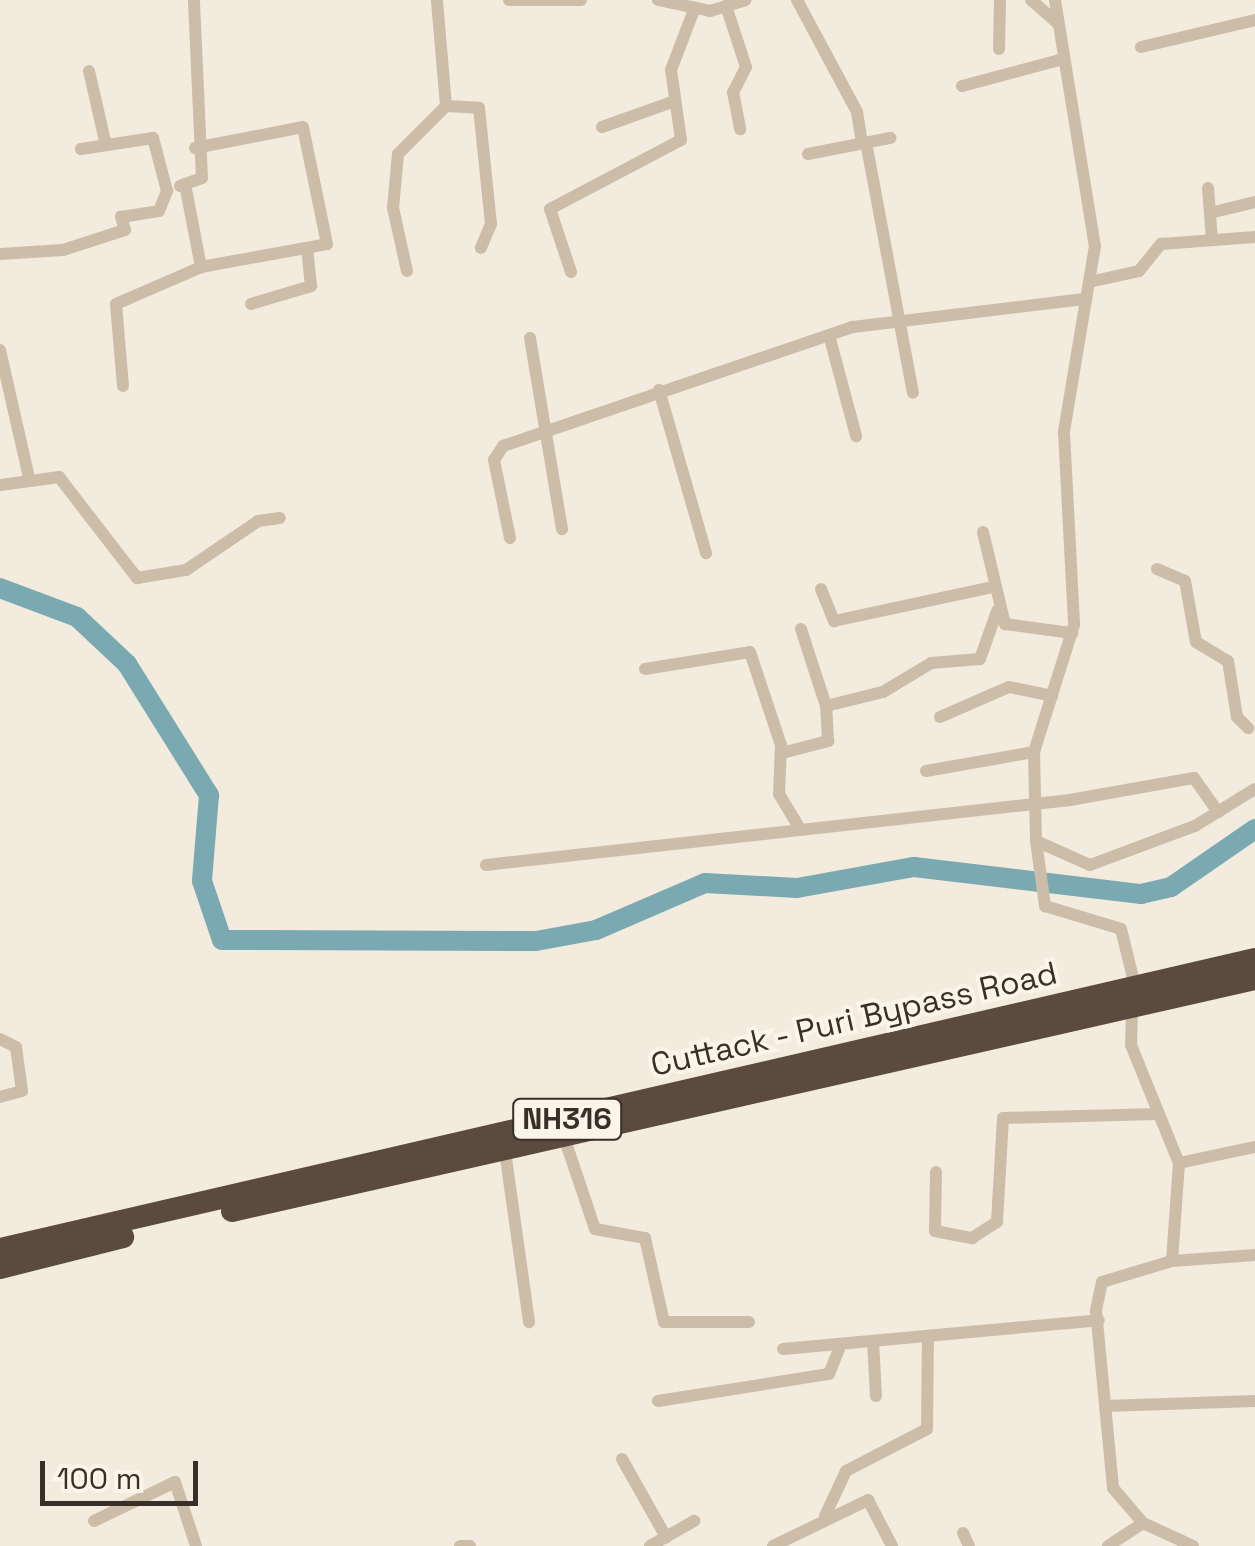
<!DOCTYPE html>
<style>
body{margin:0}
#map{position:relative;width:1255px;height:1546px;overflow:hidden;background:#f3ebdd;font-family:"Space Grotesk",sans-serif}
div>[style]{position:absolute}
[style*='--x']{left:calc(var(--x)*1px);top:calc(var(--y)*1px);width:calc(var(--w)*1px);rotate:calc(var(--a)*1deg)}
.river>*{height:20px;margin:-10px;padding:0 10px;transform-origin:10px;border-radius:10px;background:#7aa9b2}
.street>*{height:12px;margin:-6px;padding:0 6px;transform-origin:6px;border-radius:6px;background:#ccbda8}
.highway>*{height:22px;margin:-11px;padding:0 11px;transform-origin:11px;border-radius:11px;background:#5a4a3f}
span{translate:-50% -50%;white-space:nowrap;text-align:center;line-height:1.15;-webkit-text-stroke:8px #fbf5e9;paint-order:stroke}
.shield-label span{padding:2px 8px;background:#fbf5e9;border:2px solid;border-radius:8px;-webkit-text-stroke-width:0}
.shield-label{font-size:30px;color:#392f28;font-weight:700}
.street-label{font-size:32px;color:#392f28}
.scale{position:absolute;left:40px;top:1461px;width:158px;height:45px;box-sizing:border-box;border:5px solid #392f28;border-top:0;padding-left:12px;font-size:30px;line-height:35px;white-space:nowrap;color:#392f28;-webkit-text-stroke:8px #fbf5e9;paint-order:stroke}
</style>
<div id="map">
<div class="river">
<i style="--x:0;--y:588;--w:82;--a:20.6"></i>
<i style="--x:77;--y:617;--w:69;--a:43.2"></i>
<i style="--x:127;--y:664;--w:155;--a:58"></i>
<i style="--x:209;--y:795;--w:86;--a:94.7"></i>
<i style="--x:202;--y:881;--w:62;--a:71.3"></i>
<i style="--x:222;--y:940;--w:314;--a:0.2"></i>
<i style="--x:536;--y:941;--w:61;--a:-10.4"></i>
<i style="--x:596;--y:930;--w:119;--a:-23.3"></i>
<i style="--x:705;--y:883;--w:92;--a:3.1"></i>
<i style="--x:797;--y:888;--w:119;--a:-10.2"></i>
<i style="--x:914;--y:867;--w:229;--a:6.8"></i>
<i style="--x:1141;--y:894;--w:31;--a:-13"></i>
<i style="--x:1171;--y:887;--w:102;--a:-34.6"></i>
</div>
<div class="street">
<i style="--x:509;--y:0;--w:72;--a:0"></i>
<i style="--x:658;--y:0;--w:53;--a:11.9"></i>
<i style="--x:710;--y:11;--w:37;--a:-17"></i>
<i style="--x:797;--y:0;--w:127;--a:61.8"></i>
<i style="--x:857;--y:112;--w:31;--a:81"></i>
<i style="--x:1031;--y:0;--w:35;--a:41"></i>
<i style="--x:1055;--y:0;--w:249;--a:80.8"></i>
<i style="--x:1095;--y:246;--w:189;--a:99.5"></i>
<i style="--x:1064;--y:432;--w:193;--a:87"></i>
<i style="--x:1074;--y:625;--w:133;--a:107.5"></i>
<i style="--x:1034;--y:752;--w:89;--a:88.7"></i>
<i style="--x:1036;--y:841;--w:66;--a:82.1"></i>
<i style="--x:1045;--y:906;--w:79;--a:16.8"></i>
<i style="--x:1121;--y:929;--w:50;--a:76.2"></i>
<i style="--x:1133;--y:978;--w:67;--a:91.7"></i>
<i style="--x:1131;--y:1045;--w:127;--a:67.9"></i>
<i style="--x:1179;--y:1163;--w:98;--a:94.1"></i>
<i style="--x:1172;--y:1261;--w:73;--a:163.3"></i>
<i style="--x:1102;--y:1282;--w:30;--a:102"></i>
<i style="--x:1096;--y:1311;--w:178;--a:84.5"></i>
<i style="--x:1113;--y:1488;--w:46;--a:49.4"></i>
<i style="--x:1143;--y:1523;--w:55;--a:24.7"></i>
<i style="--x:726;--y:6;--w:64;--a:71.8"></i>
<i style="--x:746;--y:67;--w:28;--a:117"></i>
<i style="--x:733;--y:92;--w:38;--a:79"></i>
<i style="--x:1141;--y:47;--w:117;--a:-13.3"></i>
<i style="--x:999;--y:49;--w:49;--a:-88.8"></i>
<i style="--x:89;--y:71;--w:76;--a:77.1"></i>
<i style="--x:962;--y:86;--w:101;--a:-14.9"></i>
<i style="--x:446;--y:106;--w:33;--a:3"></i>
<i style="--x:479;--y:108;--w:117;--a:84.1"></i>
<i style="--x:491;--y:224;--w:26;--a:113"></i>
<i style="--x:602;--y:127;--w:77;--a:-19.6"></i>
<i style="--x:866;--y:142;--w:255;--a:79.4"></i>
<i style="--x:808;--y:154;--w:84;--a:-11"></i>
<i style="--x:185;--y:184;--w:85;--a:79.1"></i>
<i style="--x:201;--y:267;--w:128;--a:-10.3"></i>
<i style="--x:327;--y:244;--w:119;--a:-101.6"></i>
<i style="--x:303;--y:127;--w:110;--a:169"></i>
<i style="--x:180;--y:186;--w:23;--a:-20"></i>
<i style="--x:202;--y:178;--w:178;--a:-92.6"></i>
<i style="--x:1208;--y:188;--w:52;--a:85.6"></i>
<i style="--x:1210;--y:213;--w:46;--a:-13.7"></i>
<i style="--x:0;--y:254;--w:63;--a:-3.6"></i>
<i style="--x:63;--y:250;--w:65;--a:-17.9"></i>
<i style="--x:125;--y:230;--w:14;--a:-107"></i>
<i style="--x:121;--y:217;--w:38;--a:-9"></i>
<i style="--x:159;--y:211;--w:22;--a:-68"></i>
<i style="--x:167;--y:191;--w:55;--a:-104.8"></i>
<i style="--x:153;--y:138;--w:73;--a:171.3"></i>
<i style="--x:407;--y:271;--w:65;--a:-102.5"></i>
<i style="--x:393;--y:208;--w:54;--a:-84.7"></i>
<i style="--x:398;--y:154;--w:68;--a:-45"></i>
<i style="--x:446;--y:106;--w:106;--a:-94.9"></i>
<i style="--x:571;--y:272;--w:66;--a:-108.4"></i>
<i style="--x:550;--y:209;--w:148;--a:-27.8"></i>
<i style="--x:681;--y:140;--w:71;--a:-98.1"></i>
<i style="--x:671;--y:70;--w:67;--a:-69.1"></i>
<i style="--x:1089;--y:282;--w:51;--a:-12.4"></i>
<i style="--x:1139;--y:271;--w:35;--a:-51"></i>
<i style="--x:1161;--y:244;--w:94;--a:-4.3"></i>
<i style="--x:251;--y:304;--w:63;--a:-16.7"></i>
<i style="--x:311;--y:286;--w:38;--a:-96"></i>
<i style="--x:829;--y:335;--w:105;--a:75"></i>
<i style="--x:530;--y:338;--w:194;--a:80.5"></i>
<i style="--x:0;--y:350;--w:131;--a:77.2"></i>
<i style="--x:123;--y:386;--w:82;--a:-94.9"></i>
<i style="--x:116;--y:304;--w:93;--a:-23.5"></i>
<i style="--x:659;--y:390;--w:170;--a:73.9"></i>
<i style="--x:0;--y:485;--w:60;--a:-7.7"></i>
<i style="--x:59;--y:477;--w:128;--a:52.3"></i>
<i style="--x:137;--y:578;--w:50;--a:-9.3"></i>
<i style="--x:186;--y:570;--w:87;--a:-34.2"></i>
<i style="--x:258;--y:521;--w:22;--a:-8"></i>
<i style="--x:983;--y:532;--w:95;--a:76.6"></i>
<i style="--x:1005;--y:624;--w:68;--a:7.7"></i>
<i style="--x:510;--y:538;--w:80;--a:-101.6"></i>
<i style="--x:494;--y:460;--w:17;--a:-57"></i>
<i style="--x:503;--y:446;--w:370;--a:-18.8"></i>
<i style="--x:853;--y:327;--w:235;--a:-6.9"></i>
<i style="--x:1157;--y:569;--w:30;--a:23"></i>
<i style="--x:1185;--y:581;--w:62;--a:79.8"></i>
<i style="--x:1196;--y:642;--w:37;--a:31"></i>
<i style="--x:1228;--y:661;--w:57;--a:80.9"></i>
<i style="--x:1237;--y:717;--w:16;--a:45"></i>
<i style="--x:821;--y:589;--w:35;--a:68"></i>
<i style="--x:834;--y:621;--w:163;--a:-12.1"></i>
<i style="--x:801;--y:629;--w:81;--a:72"></i>
<i style="--x:826;--y:706;--w:59;--a:-13.8"></i>
<i style="--x:883;--y:692;--w:56;--a:-31.1"></i>
<i style="--x:931;--y:663;--w:49;--a:-4.7"></i>
<i style="--x:980;--y:659;--w:51;--a:-70.5"></i>
<i style="--x:645;--y:669;--w:106;--a:-9.2"></i>
<i style="--x:750;--y:652;--w:98;--a:71.6"></i>
<i style="--x:781;--y:745;--w:49;--a:92.3"></i>
<i style="--x:779;--y:794;--w:37;--a:59"></i>
<i style="--x:940;--y:717;--w:75;--a:-23.5"></i>
<i style="--x:1009;--y:687;--w:44;--a:11.8"></i>
<i style="--x:782;--y:753;--w:48;--a:-14.6"></i>
<i style="--x:828;--y:741;--w:35;--a:-93"></i>
<i style="--x:926;--y:771;--w:110;--a:-10"></i>
<i style="--x:1036;--y:841;--w:59;--a:24"></i>
<i style="--x:1090;--y:865;--w:112;--a:-20.4"></i>
<i style="--x:1195;--y:826;--w:70;--a:-31.7"></i>
<i style="--x:486;--y:865;--w:588;--a:-6.35"></i>
<i style="--x:1070;--y:800;--w:126;--a:-10.1"></i>
<i style="--x:1194;--y:778;--w:42;--a:54.8"></i>
<i style="--x:0;--y:1039;--w:18;--a:27"></i>
<i style="--x:16;--y:1047;--w:44;--a:82.2"></i>
<i style="--x:22;--y:1091;--w:23;--a:165"></i>
<i style="--x:564;--y:1137;--w:97;--a:71.4"></i>
<i style="--x:595;--y:1229;--w:51;--a:10.2"></i>
<i style="--x:645;--y:1238;--w:86;--a:77.3"></i>
<i style="--x:664;--y:1322;--w:85;--a:0"></i>
<i style="--x:505;--y:1151;--w:173;--a:82"></i>
<i style="--x:1179;--y:1163;--w:78;--a:-11.9"></i>
<i style="--x:936;--y:1172;--w:59;--a:91"></i>
<i style="--x:935;--y:1231;--w:38;--a:11"></i>
<i style="--x:972;--y:1238;--w:30;--a:-33"></i>
<i style="--x:997;--y:1222;--w:104;--a:-86.7"></i>
<i style="--x:1003;--y:1118;--w:155;--a:-1.5"></i>
<i style="--x:1172;--y:1261;--w:83;--a:-4.1"></i>
<i style="--x:873;--y:1341;--w:55;--a:86.9"></i>
<i style="--x:783;--y:1349;--w:317;--a:-5.2"></i>
<i style="--x:658;--y:1401;--w:173;--a:-9"></i>
<i style="--x:829;--y:1374;--w:32;--a:-68"></i>
<i style="--x:1105;--y:1406;--w:150;--a:-1.9"></i>
<i style="--x:622;--y:1459;--w:90;--a:60.6"></i>
<i style="--x:825;--y:1516;--w:50;--a:-65"></i>
<i style="--x:846;--y:1471;--w:91;--a:-27.4"></i>
<i style="--x:927;--y:1429;--w:93;--a:-89.4"></i>
<i style="--x:94;--y:1521;--w:90;--a:-25.7"></i>
<i style="--x:175;--y:1482;--w:67;--a:71.8"></i>
<i style="--x:963;--y:1533;--w:14;--a:65"></i>
<i style="--x:460;--y:1546;--w:10;--a:0"></i>
<i style="--x:650;--y:1546;--w:51;--a:-29.6"></i>
<i style="--x:773;--y:1546;--w:106;--a:-25.8"></i>
<i style="--x:868;--y:1500;--w:52;--a:62.4"></i>
<i style="--x:1108;--y:1546;--w:42;--a:-33.3"></i>
</div>
<div class="highway">
<i style="--x:232;--y:1211;--w:1049;--a:-12.78"></i>
<i style="--x:0;--y:1249;--w:1288;--a:-13.01"></i>
<i style="--x:0;--y:1268;--w:127;--a:-14.1"></i>
</div>
<div class="shield-label">
<span style="left:567px;top:1119px">NH316</span>
</div>
<div class="street-label">
<span style="left:854px;top:1019px;rotate:-13deg">Cuttack - Puri Bypass Road</span>
</div>
<div class="scale">100 m</div>
</div>
